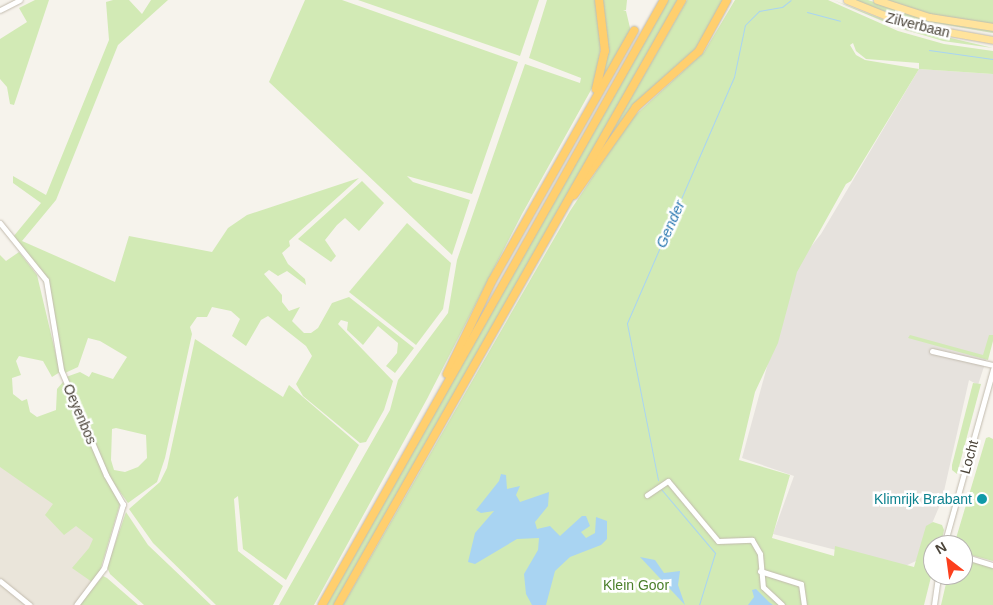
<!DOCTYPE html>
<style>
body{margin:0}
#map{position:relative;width:993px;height:605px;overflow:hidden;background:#f6f3ec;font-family:Helvetica,sans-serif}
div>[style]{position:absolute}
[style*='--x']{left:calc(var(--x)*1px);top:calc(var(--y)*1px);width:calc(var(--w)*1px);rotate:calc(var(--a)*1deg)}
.residential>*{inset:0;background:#eae5da}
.industrial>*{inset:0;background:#e6e2dd}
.green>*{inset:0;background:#d2eab5}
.water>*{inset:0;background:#a9d4f2}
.stream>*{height:1px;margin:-0.5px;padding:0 0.5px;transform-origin:0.5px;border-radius:0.5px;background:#a9d4f2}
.roads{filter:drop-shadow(0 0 1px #c2bbae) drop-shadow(0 0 1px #c2bbae)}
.minor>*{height:5px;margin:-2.5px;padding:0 2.5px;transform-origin:2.5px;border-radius:2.5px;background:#fff}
.major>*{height:7px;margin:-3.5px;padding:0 3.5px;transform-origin:3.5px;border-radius:3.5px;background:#ffe39c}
.highway>*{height:8px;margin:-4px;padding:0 4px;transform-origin:4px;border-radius:4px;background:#ffcf6e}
.dots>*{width:14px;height:14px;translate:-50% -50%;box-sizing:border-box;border:2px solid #fff;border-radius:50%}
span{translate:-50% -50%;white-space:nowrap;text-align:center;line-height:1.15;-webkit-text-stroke:5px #fff;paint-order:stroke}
.street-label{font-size:14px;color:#4b4439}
.culture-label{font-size:14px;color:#0d838f}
.right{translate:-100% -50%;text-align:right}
.park-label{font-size:14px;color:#4a7f2a}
.water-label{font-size:15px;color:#2e7ab2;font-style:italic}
.north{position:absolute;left:923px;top:535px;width:50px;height:50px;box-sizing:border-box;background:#fff;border:1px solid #b7b4b0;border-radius:50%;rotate:330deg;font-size:14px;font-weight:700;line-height:20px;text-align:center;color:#4b4439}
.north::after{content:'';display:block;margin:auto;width:18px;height:22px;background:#fc3f1d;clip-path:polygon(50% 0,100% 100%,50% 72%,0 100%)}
</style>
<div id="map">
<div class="residential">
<i style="clip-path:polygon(0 463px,62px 506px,95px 537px,102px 575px,76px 605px,0 605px)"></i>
</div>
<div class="industrial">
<i style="clip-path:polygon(919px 69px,993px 74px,993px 339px,978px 385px,969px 380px,942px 500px,916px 561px,903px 567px,773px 534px,794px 476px,742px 458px,794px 268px,821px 234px)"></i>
</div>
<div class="green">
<i style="clip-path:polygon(35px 0,49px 0,14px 105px,10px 104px,7px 87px,0 79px,0 39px,27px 22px,19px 8px)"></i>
<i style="clip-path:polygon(evenodd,113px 0,129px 0,142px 14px,151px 0,168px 0,118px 45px,56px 200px,22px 241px,115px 282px,129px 236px,212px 252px,228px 228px,247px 215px,359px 178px,289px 241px,290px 246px,282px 253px,288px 264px,305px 279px,306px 285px,287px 271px,278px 276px,269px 270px,264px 274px,282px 295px,282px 302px,289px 311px,300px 307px,292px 321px,304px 333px,311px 333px,318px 328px,332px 303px,349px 297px,414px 348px,395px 373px,386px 366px,397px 353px,398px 343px,378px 326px,363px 345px,347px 330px,348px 322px,341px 320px,338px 324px,393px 381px,384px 410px,366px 442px,360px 443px,303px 396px,296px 384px,312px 356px,306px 346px,268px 316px,261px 320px,246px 346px,232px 336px,240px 319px,231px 311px,212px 307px,207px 317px,197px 317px,190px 327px,192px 334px,165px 458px,157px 482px,128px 503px,107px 474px,66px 377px,80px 372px,89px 377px,92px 372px,113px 379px,127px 357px,100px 341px,88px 338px,78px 367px,65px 373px,42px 273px,13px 237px,41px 203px,13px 183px,13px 176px,46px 195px,109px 40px,106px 2px,113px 0,116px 428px,146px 435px,147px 458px,138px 467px,125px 472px,114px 470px,111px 460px,112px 429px,116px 428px)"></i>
<i style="clip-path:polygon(305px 0,342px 0,518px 62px,472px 194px,407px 176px,413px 182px,470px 200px,452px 255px,269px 82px)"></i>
<i style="clip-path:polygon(358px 0,539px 0,520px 56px)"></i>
<i style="clip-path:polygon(547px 0,595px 0,602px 36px,596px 81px,522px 214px,427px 399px,314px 605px,279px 605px,390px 410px,398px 380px,448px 313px,457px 260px,525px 64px,580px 83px,581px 78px,529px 58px)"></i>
<i style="clip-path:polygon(601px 0,627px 0,626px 10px,623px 11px,626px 11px,631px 32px,601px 82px,608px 43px)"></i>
<i style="clip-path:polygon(668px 0,679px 0,335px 605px,325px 605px)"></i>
<i style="clip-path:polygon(687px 0,726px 0,699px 48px,657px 85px,593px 164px)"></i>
<i style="clip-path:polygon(evenodd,735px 0,828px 0,898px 31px,944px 44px,993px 51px,993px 74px,919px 69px,851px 181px,846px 184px,797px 272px,778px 343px,755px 392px,739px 460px,790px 475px,772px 538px,834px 556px,835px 546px,914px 567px,926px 526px,933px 522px,942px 525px,944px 530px,941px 545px,933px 545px,933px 569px,924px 605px,343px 605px,570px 211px,631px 119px,704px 52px,735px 0,853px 43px,856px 51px,866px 59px,919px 63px,919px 69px,865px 60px,856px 55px,850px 45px,853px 43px)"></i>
<i style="clip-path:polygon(833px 0,900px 26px,993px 48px,943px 41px,899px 28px)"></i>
<i style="clip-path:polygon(852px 0,868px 0,917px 17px,993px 30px,993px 33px,924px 21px,867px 7px)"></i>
<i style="clip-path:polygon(882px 0,993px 0,993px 24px,928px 14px)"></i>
<i style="clip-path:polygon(362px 181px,384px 203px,359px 231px,345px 218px,337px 225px,325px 240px,336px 256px,331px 262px,298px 239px)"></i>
<i style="clip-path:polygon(407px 223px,451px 263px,443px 309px,416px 345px,349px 292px)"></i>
<i style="clip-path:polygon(19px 252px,37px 275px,60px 372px,52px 377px,43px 361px,19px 356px,16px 361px,21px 375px,12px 378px,13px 394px,22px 401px,27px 399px,30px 412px,37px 417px,56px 410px,57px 389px,63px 382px,120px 504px,99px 574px,92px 582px,72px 568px,89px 548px,93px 539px,76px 526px,64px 535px,45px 515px,53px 504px,0 467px,0 255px,6px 261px)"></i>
<i style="clip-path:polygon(910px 335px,983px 355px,989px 335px,993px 335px,993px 341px,988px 360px,908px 338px)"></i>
<i style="clip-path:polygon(195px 339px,283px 397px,289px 385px,359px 445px,286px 580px,243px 549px,238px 496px,234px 499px,238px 551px,283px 586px,273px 605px,216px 605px,153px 543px,129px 509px,160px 482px,167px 468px)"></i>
<i style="clip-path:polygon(973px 383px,981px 384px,957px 474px,952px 470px,952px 465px)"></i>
<i style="clip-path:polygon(989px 437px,993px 439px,993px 561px,963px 553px,963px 545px,954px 545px,986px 438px)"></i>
<i style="clip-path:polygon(126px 512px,148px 545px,211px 605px,144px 605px,110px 574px,107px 567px)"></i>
<i style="clip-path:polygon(963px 558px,993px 567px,993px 605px,941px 605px,948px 575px,963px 575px)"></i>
<i style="clip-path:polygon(103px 576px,107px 578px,138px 605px,79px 605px)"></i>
</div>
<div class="water">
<i style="clip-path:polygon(501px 474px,506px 475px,507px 489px,520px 486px,516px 495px,520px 502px,549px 492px,548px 506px,535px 522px,537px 529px,550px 526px,560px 536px,582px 516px,586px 516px,590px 526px,581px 532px,586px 538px,595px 533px,596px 517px,607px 521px,607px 539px,601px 545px,570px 557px,555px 571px,546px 605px,532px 605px,526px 594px,524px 574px,538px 550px,539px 538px,517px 539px,475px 564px,468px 562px,475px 533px,494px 511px,481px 513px,476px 510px,499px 481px)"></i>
<i style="clip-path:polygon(640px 557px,655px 560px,664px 573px,680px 571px,678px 585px,685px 605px)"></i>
<i style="clip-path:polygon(756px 589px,769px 602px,773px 605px,748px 605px,754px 597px,752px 590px)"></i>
</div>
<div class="stream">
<i style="--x:807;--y:12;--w:34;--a:15"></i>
<i style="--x:929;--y:50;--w:65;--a:8"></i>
<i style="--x:658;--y:480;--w:160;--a:-101.2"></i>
<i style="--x:627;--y:323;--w:268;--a:-66.5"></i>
<i style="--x:734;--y:77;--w:53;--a:-78.1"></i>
<i style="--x:745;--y:25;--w:20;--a:-45"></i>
<i style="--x:759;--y:11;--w:23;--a:-10"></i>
<i style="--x:782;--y:7;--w:11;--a:-38"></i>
<i style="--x:661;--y:489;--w:84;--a:49.8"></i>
<i style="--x:715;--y:553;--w:54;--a:107.1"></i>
</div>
<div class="roads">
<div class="minor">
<i style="--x:0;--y:10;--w:22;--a:-27"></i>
<i style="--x:0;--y:223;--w:73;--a:51.1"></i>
<i style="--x:46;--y:280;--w:91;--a:80.5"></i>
<i style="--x:61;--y:370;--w:114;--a:66.8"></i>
<i style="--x:106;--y:475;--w:34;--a:60"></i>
<i style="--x:123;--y:504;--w:67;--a:106.5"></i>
<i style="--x:104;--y:568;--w:46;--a:127.1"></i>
<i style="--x:932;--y:351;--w:63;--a:12.9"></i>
<i style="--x:647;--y:495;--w:25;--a:-34"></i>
<i style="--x:668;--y:481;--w:78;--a:50.2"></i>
<i style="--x:718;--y:541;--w:34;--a:-2"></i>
<i style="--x:752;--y:540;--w:16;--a:60"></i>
<i style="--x:760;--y:554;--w:33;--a:85"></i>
<i style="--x:763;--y:587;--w:26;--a:43"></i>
<i style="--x:944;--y:545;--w:183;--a:-74.4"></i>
<i style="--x:963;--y:556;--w:31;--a:17"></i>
<i style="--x:760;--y:571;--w:43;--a:17.6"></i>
<i style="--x:801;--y:584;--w:21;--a:82"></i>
<i style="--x:0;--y:581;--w:38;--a:39"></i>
<i style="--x:934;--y:605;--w:30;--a:-82"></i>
</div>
<div class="major">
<i style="--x:847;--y:0;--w:67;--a:22"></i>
<i style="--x:909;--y:25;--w:85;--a:10.1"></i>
<i style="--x:877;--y:0;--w:55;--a:18.1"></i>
<i style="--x:929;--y:17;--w:65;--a:8.9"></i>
</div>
<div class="highway">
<i style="--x:596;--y:89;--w:39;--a:-77"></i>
<i style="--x:605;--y:51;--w:51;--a:-96.7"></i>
<i style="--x:574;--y:195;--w:108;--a:-54.8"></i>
<i style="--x:636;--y:107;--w:84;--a:-41.6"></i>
<i style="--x:699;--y:51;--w:58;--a:-61.2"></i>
<i style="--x:447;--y:374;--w:103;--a:-64.2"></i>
<i style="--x:492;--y:281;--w:288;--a:-60.4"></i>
<i style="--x:322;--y:605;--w:695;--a:-60.52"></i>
<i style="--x:338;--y:605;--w:696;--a:-60.38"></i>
</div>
</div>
<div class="dots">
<i style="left:982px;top:499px;background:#0f9aa8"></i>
</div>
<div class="street-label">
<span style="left:918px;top:25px;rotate:14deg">Zilverbaan</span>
<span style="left:80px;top:414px;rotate:67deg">Oeyenbos</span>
<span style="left:969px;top:457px;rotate:-75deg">Locht</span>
</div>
<div class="culture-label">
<span class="right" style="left:972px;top:499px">Klimrijk Brabant</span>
</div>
<div class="park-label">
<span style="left:636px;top:585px">Klein Goor</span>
</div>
<div class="water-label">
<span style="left:670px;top:224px;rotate:-66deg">Gender</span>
</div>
<div class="north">N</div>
</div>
